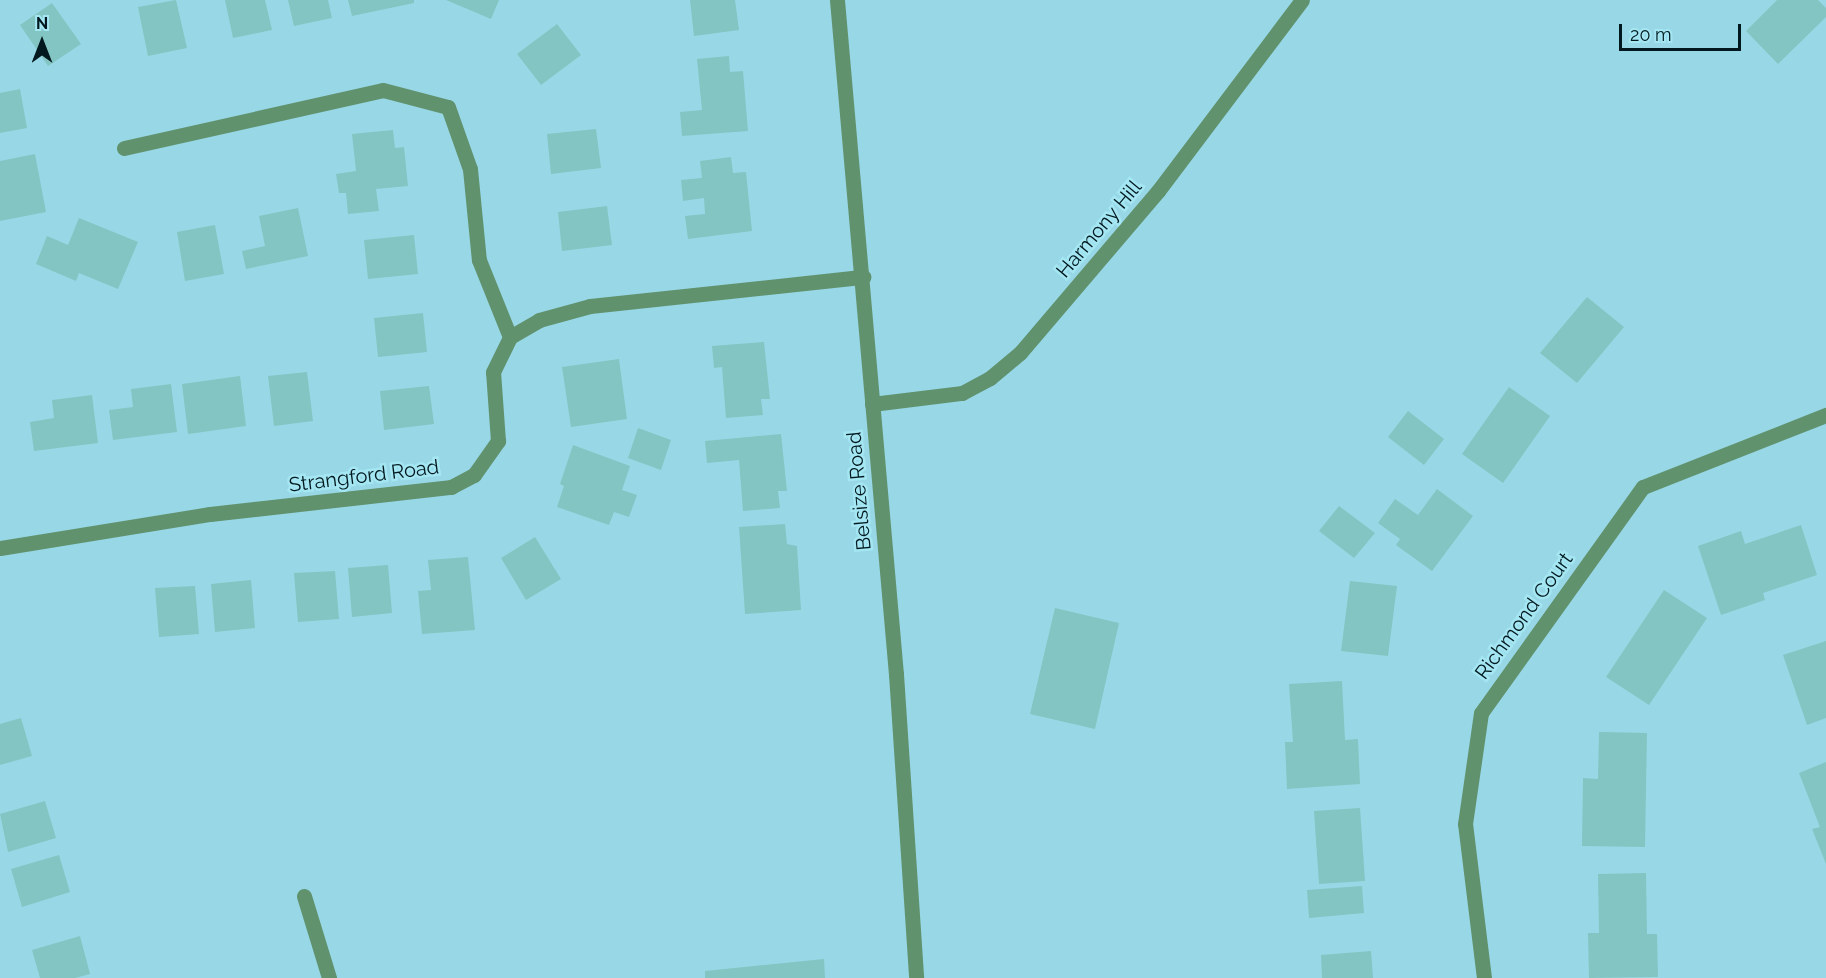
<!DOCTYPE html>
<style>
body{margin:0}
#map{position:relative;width:1826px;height:978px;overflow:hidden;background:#98d8e6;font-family:Raleway,sans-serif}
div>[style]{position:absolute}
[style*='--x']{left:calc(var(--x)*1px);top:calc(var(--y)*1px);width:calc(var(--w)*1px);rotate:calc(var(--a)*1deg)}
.building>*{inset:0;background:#83c5c2}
.minor>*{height:15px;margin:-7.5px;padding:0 7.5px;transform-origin:7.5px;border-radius:7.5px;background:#61926e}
span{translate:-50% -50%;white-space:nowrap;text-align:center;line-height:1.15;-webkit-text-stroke:5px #a5e6f3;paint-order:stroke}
.street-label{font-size:20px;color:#01191e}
.north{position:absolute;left:12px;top:12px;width:60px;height:60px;-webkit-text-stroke:4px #a5e6f3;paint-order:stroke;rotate:0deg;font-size:16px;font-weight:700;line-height:24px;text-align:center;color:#01191e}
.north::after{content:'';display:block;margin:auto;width:21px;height:27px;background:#01191e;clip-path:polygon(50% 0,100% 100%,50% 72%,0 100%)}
.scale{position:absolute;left:1619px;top:24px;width:122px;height:27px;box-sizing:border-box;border:3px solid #01191e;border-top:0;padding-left:8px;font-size:18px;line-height:21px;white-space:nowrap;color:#01191e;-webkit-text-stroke:4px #a5e6f3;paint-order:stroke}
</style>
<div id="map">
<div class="building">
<i style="clip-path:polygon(176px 0,187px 48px,148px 56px,138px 7px)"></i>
<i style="clip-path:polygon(225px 0,265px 0,272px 30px,233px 38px)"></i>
<i style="clip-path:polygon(288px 0,328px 0,332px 18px,294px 26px)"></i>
<i style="clip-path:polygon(348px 0,414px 0,414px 3px,352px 16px)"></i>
<i style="clip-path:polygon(446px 0,499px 0,491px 19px)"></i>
<i style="clip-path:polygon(690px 0,735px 0,739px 30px,694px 36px)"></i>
<i style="clip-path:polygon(1777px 0,1818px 0,1826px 8px,1826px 17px,1778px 64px,1746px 31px)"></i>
<i style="clip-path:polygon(52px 3px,81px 44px,48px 66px,20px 25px)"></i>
<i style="clip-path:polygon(557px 24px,581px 55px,541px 85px,517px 54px)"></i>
<i style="clip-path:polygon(729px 56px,730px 72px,743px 71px,748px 131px,682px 136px,680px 112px,702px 110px,697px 59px)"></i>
<i style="clip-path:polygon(20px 89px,27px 128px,0 133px,0 93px)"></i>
<i style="clip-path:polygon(596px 129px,601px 168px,551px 174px,547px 134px)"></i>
<i style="clip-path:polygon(393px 130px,395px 148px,404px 147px,408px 186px,376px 189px,379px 211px,348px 214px,346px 193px,339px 193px,336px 174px,356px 171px,352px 134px)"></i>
<i style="clip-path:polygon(35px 154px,46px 212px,0 221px,0 161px)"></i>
<i style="clip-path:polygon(731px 157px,733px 173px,746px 172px,752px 231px,688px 239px,685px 216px,705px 214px,704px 198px,683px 201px,681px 180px,702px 178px,700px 161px)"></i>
<i style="clip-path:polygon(607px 206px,612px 245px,562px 251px,558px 212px)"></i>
<i style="clip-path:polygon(298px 208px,308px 256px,246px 269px,242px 251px,265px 246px,259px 216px)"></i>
<i style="clip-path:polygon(79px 218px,138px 242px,118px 289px,79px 273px,76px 281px,36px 264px,47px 236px,68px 245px)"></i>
<i style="clip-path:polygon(215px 225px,224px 274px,185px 281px,177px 232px)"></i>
<i style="clip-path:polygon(414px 235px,418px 274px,368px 279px,364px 240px)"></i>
<i style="clip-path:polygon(1587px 297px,1624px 327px,1577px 383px,1540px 353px)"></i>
<i style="clip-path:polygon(423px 313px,427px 352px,378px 357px,374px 318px)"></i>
<i style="clip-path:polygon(764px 342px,770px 399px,761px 399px,763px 415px,726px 418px,722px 367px,714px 368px,712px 346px)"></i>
<i style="clip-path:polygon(619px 359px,627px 419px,571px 427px,562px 367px)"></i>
<i style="clip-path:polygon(307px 372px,313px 421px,274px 426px,268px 376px)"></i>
<i style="clip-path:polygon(240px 376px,246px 426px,188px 434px,182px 384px)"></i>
<i style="clip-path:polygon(171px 384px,177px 432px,113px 440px,109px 410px,133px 407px,131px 389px)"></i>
<i style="clip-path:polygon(429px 386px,434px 424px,384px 430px,380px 391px)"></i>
<i style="clip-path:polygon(1509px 387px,1550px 416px,1503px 483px,1462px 454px)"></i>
<i style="clip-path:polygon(92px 395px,98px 443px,34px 451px,30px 422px,54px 418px,52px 400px)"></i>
<i style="clip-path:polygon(1408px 411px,1444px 439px,1424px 465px,1388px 437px)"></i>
<i style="clip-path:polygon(638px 428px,671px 440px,661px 470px,628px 458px)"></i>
<i style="clip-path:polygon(781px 434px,787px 491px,778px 491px,780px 508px,743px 511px,739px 460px,707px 463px,705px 441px)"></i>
<i style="clip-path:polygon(573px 445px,630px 466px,622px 490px,637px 495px,629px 517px,614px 512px,609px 525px,557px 507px,564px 486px,560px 484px)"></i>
<i style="clip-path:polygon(1437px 489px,1473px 516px,1432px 571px,1396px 545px,1400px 539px,1378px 523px,1395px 499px,1418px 515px)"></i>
<i style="clip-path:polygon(1339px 506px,1375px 533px,1354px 558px,1319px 531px)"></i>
<i style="clip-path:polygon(785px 524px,787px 544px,797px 546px,801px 610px,745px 614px,739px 527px)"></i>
<i style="clip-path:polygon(1801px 525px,1817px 575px,1763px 593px,1765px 600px,1721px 615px,1698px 546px,1741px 531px,1745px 544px)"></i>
<i style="clip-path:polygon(535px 537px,561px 579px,526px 600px,501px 558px)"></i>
<i style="clip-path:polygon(468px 557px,475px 630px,422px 634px,418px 591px,431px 590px,428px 560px)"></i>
<i style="clip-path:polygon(388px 565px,392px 613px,352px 617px,348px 568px)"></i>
<i style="clip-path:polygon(335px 571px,339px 619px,298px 622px,294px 573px)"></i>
<i style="clip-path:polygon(251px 580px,255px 628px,215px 632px,211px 584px)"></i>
<i style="clip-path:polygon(1350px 581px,1397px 586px,1388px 656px,1341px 651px)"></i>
<i style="clip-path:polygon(195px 586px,199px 634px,159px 637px,155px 588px)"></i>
<i style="clip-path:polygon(1664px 590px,1707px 618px,1649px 705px,1606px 677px)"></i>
<i style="clip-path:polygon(1055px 608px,1119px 623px,1095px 729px,1030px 714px)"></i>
<i style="clip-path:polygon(1826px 641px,1826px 718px,1807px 725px,1783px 655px)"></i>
<i style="clip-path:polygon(1342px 681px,1345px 740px,1358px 739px,1360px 784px,1287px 789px,1285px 742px,1293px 742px,1289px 684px)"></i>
<i style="clip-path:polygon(21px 718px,32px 756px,0 765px,0 724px)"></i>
<i style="clip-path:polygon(1599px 732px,1647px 733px,1645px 847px,1582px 846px,1583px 778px,1598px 779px)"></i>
<i style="clip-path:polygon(1826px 762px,1826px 864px,1812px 829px,1820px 827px,1799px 773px)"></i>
<i style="clip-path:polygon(45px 801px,56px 838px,8px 852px,0 814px)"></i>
<i style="clip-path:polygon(1360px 808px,1365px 881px,1319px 884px,1314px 811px)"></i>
<i style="clip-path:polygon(59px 855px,70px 892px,22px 907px,11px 869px)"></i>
<i style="clip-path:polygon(1646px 873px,1647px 934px,1657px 934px,1658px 977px,1589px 978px,1588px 933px,1599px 933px,1598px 874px)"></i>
<i style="clip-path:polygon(1362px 886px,1364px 913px,1309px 918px,1307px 890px)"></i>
<i style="clip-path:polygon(80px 936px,90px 974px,75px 978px,40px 978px,32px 950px)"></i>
<i style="clip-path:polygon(1371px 951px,1373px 978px,1322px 978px,1321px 955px)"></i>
<i style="clip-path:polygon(824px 959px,825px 978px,705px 978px,705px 971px)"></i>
</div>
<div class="minor">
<i style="--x:837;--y:0;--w:677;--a:85"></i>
<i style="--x:896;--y:674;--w:305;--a:86.2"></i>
<i style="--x:124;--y:148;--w:265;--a:-12.6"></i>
<i style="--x:383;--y:90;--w:67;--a:14.7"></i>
<i style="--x:448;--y:107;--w:66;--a:70.5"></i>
<i style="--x:470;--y:169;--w:91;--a:84.4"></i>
<i style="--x:479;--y:260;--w:83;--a:68.1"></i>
<i style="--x:872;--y:404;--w:91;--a:-7"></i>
<i style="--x:962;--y:393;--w:32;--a:-28"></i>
<i style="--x:990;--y:378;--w:39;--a:-40"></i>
<i style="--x:1020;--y:353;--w:213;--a:-49.6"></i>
<i style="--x:1158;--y:191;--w:239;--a:-53"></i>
<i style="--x:0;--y:548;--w:213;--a:-9.2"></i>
<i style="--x:210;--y:514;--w:243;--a:-6.4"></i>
<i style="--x:451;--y:487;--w:26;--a:-28"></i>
<i style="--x:474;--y:475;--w:42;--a:-54.8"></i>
<i style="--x:498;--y:441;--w:69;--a:-94.1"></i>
<i style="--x:493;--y:372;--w:39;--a:-64"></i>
<i style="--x:510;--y:337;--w:34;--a:-30"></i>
<i style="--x:539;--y:320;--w:53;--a:-15.4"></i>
<i style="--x:590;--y:306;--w:275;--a:-6.1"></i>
<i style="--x:304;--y:896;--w:86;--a:73"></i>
<i style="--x:1484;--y:978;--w:155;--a:-97"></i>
<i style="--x:1465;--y:824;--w:112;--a:-81.8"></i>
<i style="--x:1481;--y:713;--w:278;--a:-54.4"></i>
<i style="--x:1643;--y:487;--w:197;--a:-21.5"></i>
</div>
<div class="street-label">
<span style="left:1099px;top:229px;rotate:-50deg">Harmony Hill</span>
<span style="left:364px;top:476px;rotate:-7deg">Strangford Road</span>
<span style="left:859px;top:491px;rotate:-95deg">Belsize Road</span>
<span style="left:1524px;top:616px;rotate:-54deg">Richmond Court</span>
</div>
<div class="north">N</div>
<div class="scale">20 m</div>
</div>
